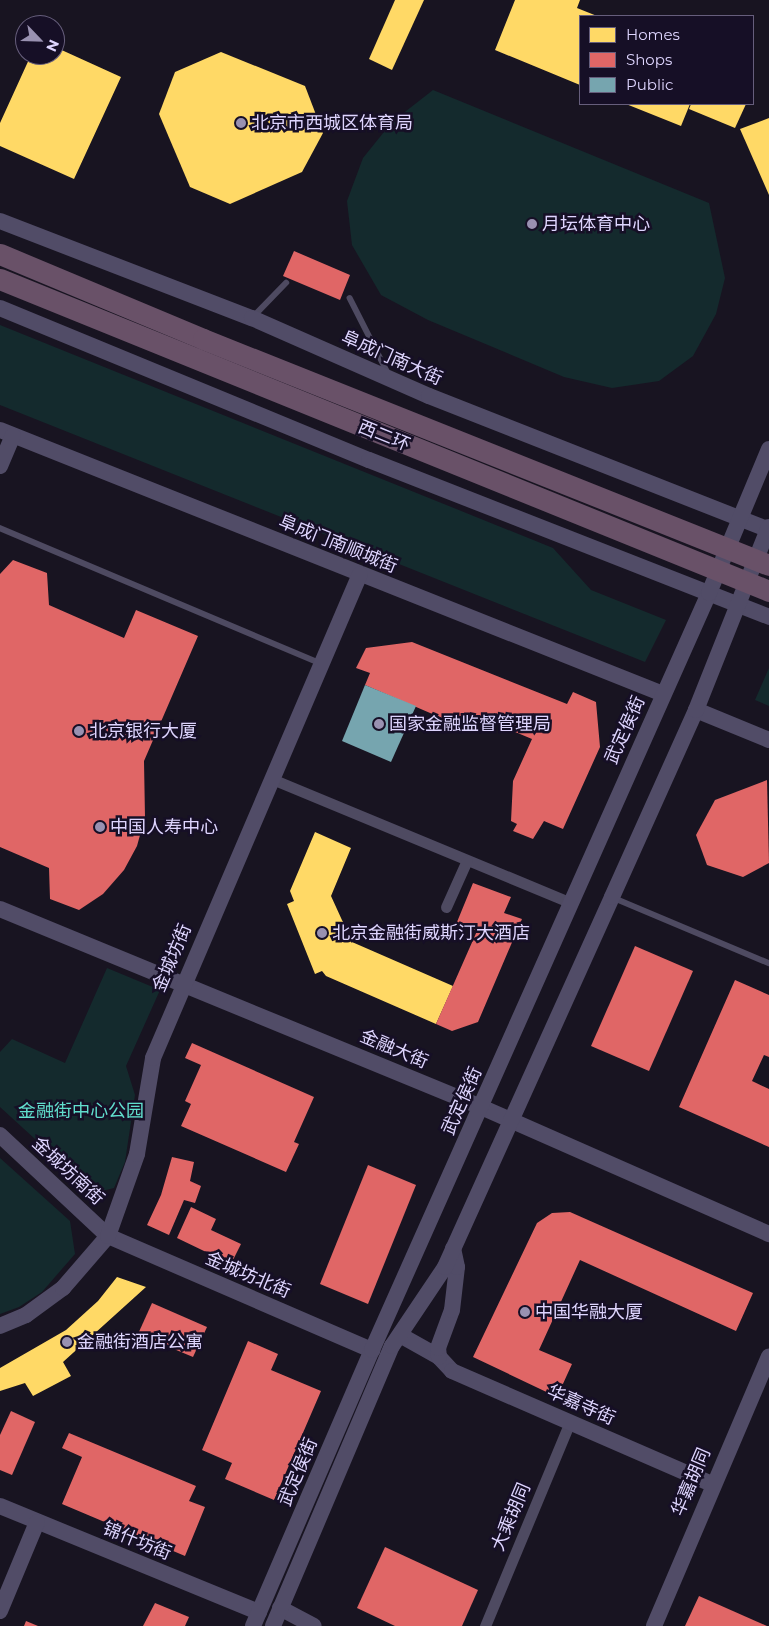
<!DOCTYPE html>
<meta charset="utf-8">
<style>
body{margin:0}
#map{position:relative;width:769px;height:1626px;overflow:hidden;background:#181421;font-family:Montserrat,"Noto Sans SC",sans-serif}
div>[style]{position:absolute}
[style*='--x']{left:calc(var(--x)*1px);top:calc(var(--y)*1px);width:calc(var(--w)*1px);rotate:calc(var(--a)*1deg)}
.green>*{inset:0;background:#142a2d}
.homes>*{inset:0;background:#ffd966}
.shops>*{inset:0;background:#e06666}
.public>*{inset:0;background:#76a5af}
.lane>*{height:5.5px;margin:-2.75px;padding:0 2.75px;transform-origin:2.75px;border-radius:2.75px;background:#4e4a61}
.street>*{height:11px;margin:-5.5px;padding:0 5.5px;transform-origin:5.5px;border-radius:5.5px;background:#4e4a61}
.secondary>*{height:16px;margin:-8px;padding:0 8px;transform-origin:8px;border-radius:8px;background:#514c67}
.highway>*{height:21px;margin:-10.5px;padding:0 10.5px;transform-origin:10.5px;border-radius:10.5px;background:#695168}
.dots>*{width:14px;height:14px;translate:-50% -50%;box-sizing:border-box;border:2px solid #160f26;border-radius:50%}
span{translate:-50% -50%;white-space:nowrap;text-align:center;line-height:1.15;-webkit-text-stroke:5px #160f26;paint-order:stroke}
.poi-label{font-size:18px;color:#ded5fe}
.left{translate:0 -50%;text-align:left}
.street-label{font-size:18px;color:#ded5fe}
.park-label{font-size:18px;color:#61decd}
.legend{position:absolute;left:579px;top:15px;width:175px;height:90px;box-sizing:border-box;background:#160f26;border:1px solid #665e7c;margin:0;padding:6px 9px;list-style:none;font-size:15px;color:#ded5fe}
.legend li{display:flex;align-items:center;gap:10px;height:25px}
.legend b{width:25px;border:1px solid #665e7c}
.north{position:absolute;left:15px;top:15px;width:50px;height:50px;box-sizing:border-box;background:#160f26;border:1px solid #665e7c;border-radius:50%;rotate:114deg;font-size:14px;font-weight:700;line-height:20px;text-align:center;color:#ded5fe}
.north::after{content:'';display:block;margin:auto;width:18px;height:22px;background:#9991b1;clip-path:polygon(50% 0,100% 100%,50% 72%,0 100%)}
</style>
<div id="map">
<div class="green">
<i style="clip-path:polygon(433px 90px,709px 203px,725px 278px,716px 314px,693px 356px,659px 381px,612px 388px,564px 377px,428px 320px,381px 295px,352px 245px,347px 201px,363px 158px,392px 122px)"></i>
<i style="clip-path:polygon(0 325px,553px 548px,591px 590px,666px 620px,645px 662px,0 405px)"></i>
<i style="clip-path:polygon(769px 668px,769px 706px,755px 700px)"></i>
<i style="clip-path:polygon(107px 968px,160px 990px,126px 1066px,135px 1095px,125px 1162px,114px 1188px,94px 1193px,0 1107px,0 1052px,12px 1039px,65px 1063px)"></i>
<i style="clip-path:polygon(0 1158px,70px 1221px,75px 1254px,42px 1292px,19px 1307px,0 1314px)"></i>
</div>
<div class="homes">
<i style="clip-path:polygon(395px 0,424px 0,392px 70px,369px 59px)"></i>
<i style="clip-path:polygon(515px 0,580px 0,577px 8px,597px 16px,580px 16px,580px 85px,495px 50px)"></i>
<i style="clip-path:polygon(55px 47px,121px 77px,74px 179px,0 146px,0 123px,31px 55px,55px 55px)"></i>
<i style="clip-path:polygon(221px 52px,305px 86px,323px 133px,302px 172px,230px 204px,190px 187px,159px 114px,175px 72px)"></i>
<i style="clip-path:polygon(626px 104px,690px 104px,681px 126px)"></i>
<i style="clip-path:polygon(691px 104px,746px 104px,735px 128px,689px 109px)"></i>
<i style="clip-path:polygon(769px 118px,769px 195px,740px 129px)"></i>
<i style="clip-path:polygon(315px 832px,351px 848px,331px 896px,352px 942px,453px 986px,436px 1024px,326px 976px,322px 971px,315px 974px,287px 904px,294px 901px,290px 891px)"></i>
<i style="clip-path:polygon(117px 1277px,146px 1287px,63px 1362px,71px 1376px,33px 1396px,25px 1383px,0 1391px,0 1368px,66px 1330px,98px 1301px)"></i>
</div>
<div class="shops">
<i style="clip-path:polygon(294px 251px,350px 275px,340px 300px,283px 276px)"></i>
<i style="clip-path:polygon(13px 560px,47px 573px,49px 605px,124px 638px,136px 610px,198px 636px,144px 761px,145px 817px,137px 846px,124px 870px,103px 894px,79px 910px,50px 899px,49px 868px,0 847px,0 574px)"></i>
<i style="clip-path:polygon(412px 642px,567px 704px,573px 692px,596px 702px,600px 747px,563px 829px,544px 821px,533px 839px,513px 831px,517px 824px,511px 821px,513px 781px,532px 739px,498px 725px,451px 722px,365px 685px,370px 673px,356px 668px,366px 648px)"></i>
<i style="clip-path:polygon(767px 780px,769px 863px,743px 877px,707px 865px,696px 835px,715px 800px)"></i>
<i style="clip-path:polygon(473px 883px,511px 897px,504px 913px,522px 919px,478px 1022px,452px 1031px,436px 1024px,477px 931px,457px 922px)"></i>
<i style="clip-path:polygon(635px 946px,693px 971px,649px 1071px,591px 1046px)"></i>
<i style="clip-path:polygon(735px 980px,769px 995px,769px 1057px,764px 1055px,752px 1081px,769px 1089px,769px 1147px,679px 1107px)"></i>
<i style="clip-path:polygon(192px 1043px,314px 1097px,294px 1142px,299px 1144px,286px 1172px,181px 1126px,191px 1104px,185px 1101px,201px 1065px,185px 1058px)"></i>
<i style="clip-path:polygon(172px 1157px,194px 1162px,190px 1181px,201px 1186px,195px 1203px,184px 1200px,169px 1235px,147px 1225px,161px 1195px)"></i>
<i style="clip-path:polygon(368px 1165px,416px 1185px,368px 1304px,320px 1284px)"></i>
<i style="clip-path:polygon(191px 1207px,216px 1219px,211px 1230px,241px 1244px,231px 1264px,177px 1238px)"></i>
<i style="clip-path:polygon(570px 1212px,753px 1293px,736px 1331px,580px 1260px,539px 1350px,572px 1364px,557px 1397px,473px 1357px,537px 1223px,552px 1213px)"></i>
<i style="clip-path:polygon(152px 1303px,207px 1327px,193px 1357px,138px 1334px)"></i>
<i style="clip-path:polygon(248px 1341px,278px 1354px,271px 1370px,321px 1391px,274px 1500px,225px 1479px,232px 1463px,202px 1450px)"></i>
<i style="clip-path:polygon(11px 1411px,35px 1422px,12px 1475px,0 1470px,0 1435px)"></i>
<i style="clip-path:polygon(69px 1433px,196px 1486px,189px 1501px,205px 1507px,185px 1556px,62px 1504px,82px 1457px,62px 1448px)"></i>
<i style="clip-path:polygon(385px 1547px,478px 1590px,462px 1626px,395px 1626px,357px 1608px)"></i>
<i style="clip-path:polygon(699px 1596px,767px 1626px,685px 1626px)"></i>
<i style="clip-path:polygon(155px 1603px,189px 1617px,185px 1626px,143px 1626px)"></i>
<i style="clip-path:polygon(26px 1621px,38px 1626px,24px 1626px)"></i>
</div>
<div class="public">
<i style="clip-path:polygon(365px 685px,416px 706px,391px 762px,342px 741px)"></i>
</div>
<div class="lane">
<i style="--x:350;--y:298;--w:86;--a:63.1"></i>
<i style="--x:254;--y:316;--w:46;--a:-45.9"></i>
<i style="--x:0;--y:528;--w:346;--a:22.9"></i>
<i style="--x:614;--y:898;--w:168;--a:22.8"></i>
</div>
<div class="street">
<i style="--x:272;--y:779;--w:324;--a:22.5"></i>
<i style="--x:446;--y:907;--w:51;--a:-65.9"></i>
<i style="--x:485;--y:1626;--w:221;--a:-67.4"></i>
</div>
<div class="secondary">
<i style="--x:0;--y:221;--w:270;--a:21.1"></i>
<i style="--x:252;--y:318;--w:193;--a:23.8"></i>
<i style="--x:429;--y:396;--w:365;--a:21.5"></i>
<i style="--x:0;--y:308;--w:399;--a:22.4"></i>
<i style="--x:369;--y:460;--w:430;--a:21.4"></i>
<i style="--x:0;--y:430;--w:714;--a:21.71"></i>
<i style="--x:0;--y:466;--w:33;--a:-67"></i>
<i style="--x:696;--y:710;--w:79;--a:22.3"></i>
<i style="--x:0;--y:909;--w:520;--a:22.37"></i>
<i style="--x:481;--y:1107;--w:315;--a:23.8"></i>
<i style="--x:0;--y:1135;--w:148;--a:43.1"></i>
<i style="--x:108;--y:1236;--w:288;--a:23.4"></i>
<i style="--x:0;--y:1326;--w:28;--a:-23"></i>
<i style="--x:26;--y:1315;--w:46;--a:-36.1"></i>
<i style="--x:63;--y:1288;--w:69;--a:-49.1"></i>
<i style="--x:108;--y:1236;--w:87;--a:-70.5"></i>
<i style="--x:137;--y:1154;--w:97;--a:-80.5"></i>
<i style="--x:153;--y:1058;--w:526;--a:-66.84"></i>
<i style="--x:400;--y:1335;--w:45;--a:29.4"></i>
<i style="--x:439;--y:1357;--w:19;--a:47"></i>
<i style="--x:452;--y:1371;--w:283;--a:23.5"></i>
<i style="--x:439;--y:1357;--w:9;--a:-96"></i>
<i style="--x:438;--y:1348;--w:40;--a:-69.8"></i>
<i style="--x:452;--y:1310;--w:43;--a:-83.4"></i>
<i style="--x:457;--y:1267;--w:19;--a:-102"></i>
<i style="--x:0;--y:1506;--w:280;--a:22.3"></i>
<i style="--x:280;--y:1608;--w:38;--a:28"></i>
<i style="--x:0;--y:1611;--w:96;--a:-67.4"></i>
<i style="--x:253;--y:1626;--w:301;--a:-66.7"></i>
<i style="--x:372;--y:1350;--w:829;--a:-66"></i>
<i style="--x:709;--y:593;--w:156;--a:-67.4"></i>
<i style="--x:273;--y:1626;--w:304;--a:-67"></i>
<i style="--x:392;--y:1346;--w:95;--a:-56.1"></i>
<i style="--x:445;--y:1267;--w:406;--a:-65.7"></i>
<i style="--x:612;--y:897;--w:205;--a:-65.8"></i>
<i style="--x:696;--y:710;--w:197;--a:-68.3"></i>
<i style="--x:654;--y:1626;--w:293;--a:-66.9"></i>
</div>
<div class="highway">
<i style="--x:0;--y:254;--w:220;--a:22.7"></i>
<i style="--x:203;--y:339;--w:609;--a:21.77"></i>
<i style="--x:0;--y:279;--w:830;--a:22.08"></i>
</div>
<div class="dots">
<i style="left:241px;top:123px;background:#9991b1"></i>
<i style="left:532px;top:224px;background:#9991b1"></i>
<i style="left:379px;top:724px;background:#9991b1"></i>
<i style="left:79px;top:731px;background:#9991b1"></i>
<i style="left:100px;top:827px;background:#9991b1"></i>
<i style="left:322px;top:933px;background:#9991b1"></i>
<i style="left:525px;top:1312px;background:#9991b1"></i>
<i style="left:67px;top:1342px;background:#9991b1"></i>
</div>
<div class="poi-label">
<span class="left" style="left:251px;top:123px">北京市西城区体育局</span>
<span class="left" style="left:542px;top:224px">月坛体育中心</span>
<span class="left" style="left:389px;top:724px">国家金融监督管理局</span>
<span class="left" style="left:89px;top:731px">北京银行大厦</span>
<span class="left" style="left:110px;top:827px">中国人寿中心</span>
<span class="left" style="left:332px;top:933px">北京金融街威斯汀大酒店</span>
<span class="left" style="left:535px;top:1312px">中国华融大厦</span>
<span class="left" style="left:77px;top:1342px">金融街酒店公寓</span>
</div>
<div class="street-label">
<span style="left:392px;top:358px;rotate:24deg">阜成门南大街</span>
<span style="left:384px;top:436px;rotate:22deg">西二环</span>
<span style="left:338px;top:544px;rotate:22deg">阜成门南顺城街</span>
<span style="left:625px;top:730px;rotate:-66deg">武定侯街</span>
<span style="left:172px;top:958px;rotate:-67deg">金城坊街</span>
<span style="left:394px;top:1049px;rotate:23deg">金融大街</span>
<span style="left:462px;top:1101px;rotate:-66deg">武定侯街</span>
<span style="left:68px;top:1171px;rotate:43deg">金城坊南街</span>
<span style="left:248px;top:1275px;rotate:23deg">金城坊北街</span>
<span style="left:581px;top:1405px;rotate:24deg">华嘉寺街</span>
<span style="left:298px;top:1472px;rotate:-67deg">武定侯街</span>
<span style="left:691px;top:1482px;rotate:-67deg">华嘉胡同</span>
<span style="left:511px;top:1517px;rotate:-67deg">大乘胡同</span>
<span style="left:137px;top:1541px;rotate:22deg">锦什坊街</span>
</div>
<div class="park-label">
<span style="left:81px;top:1111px">金融街中心公园</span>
</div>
<ul class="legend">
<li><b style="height:14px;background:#ffd966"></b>Homes</li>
<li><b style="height:14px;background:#e06666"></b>Shops</li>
<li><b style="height:14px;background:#76a5af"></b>Public</li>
</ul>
<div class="north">N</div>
</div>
